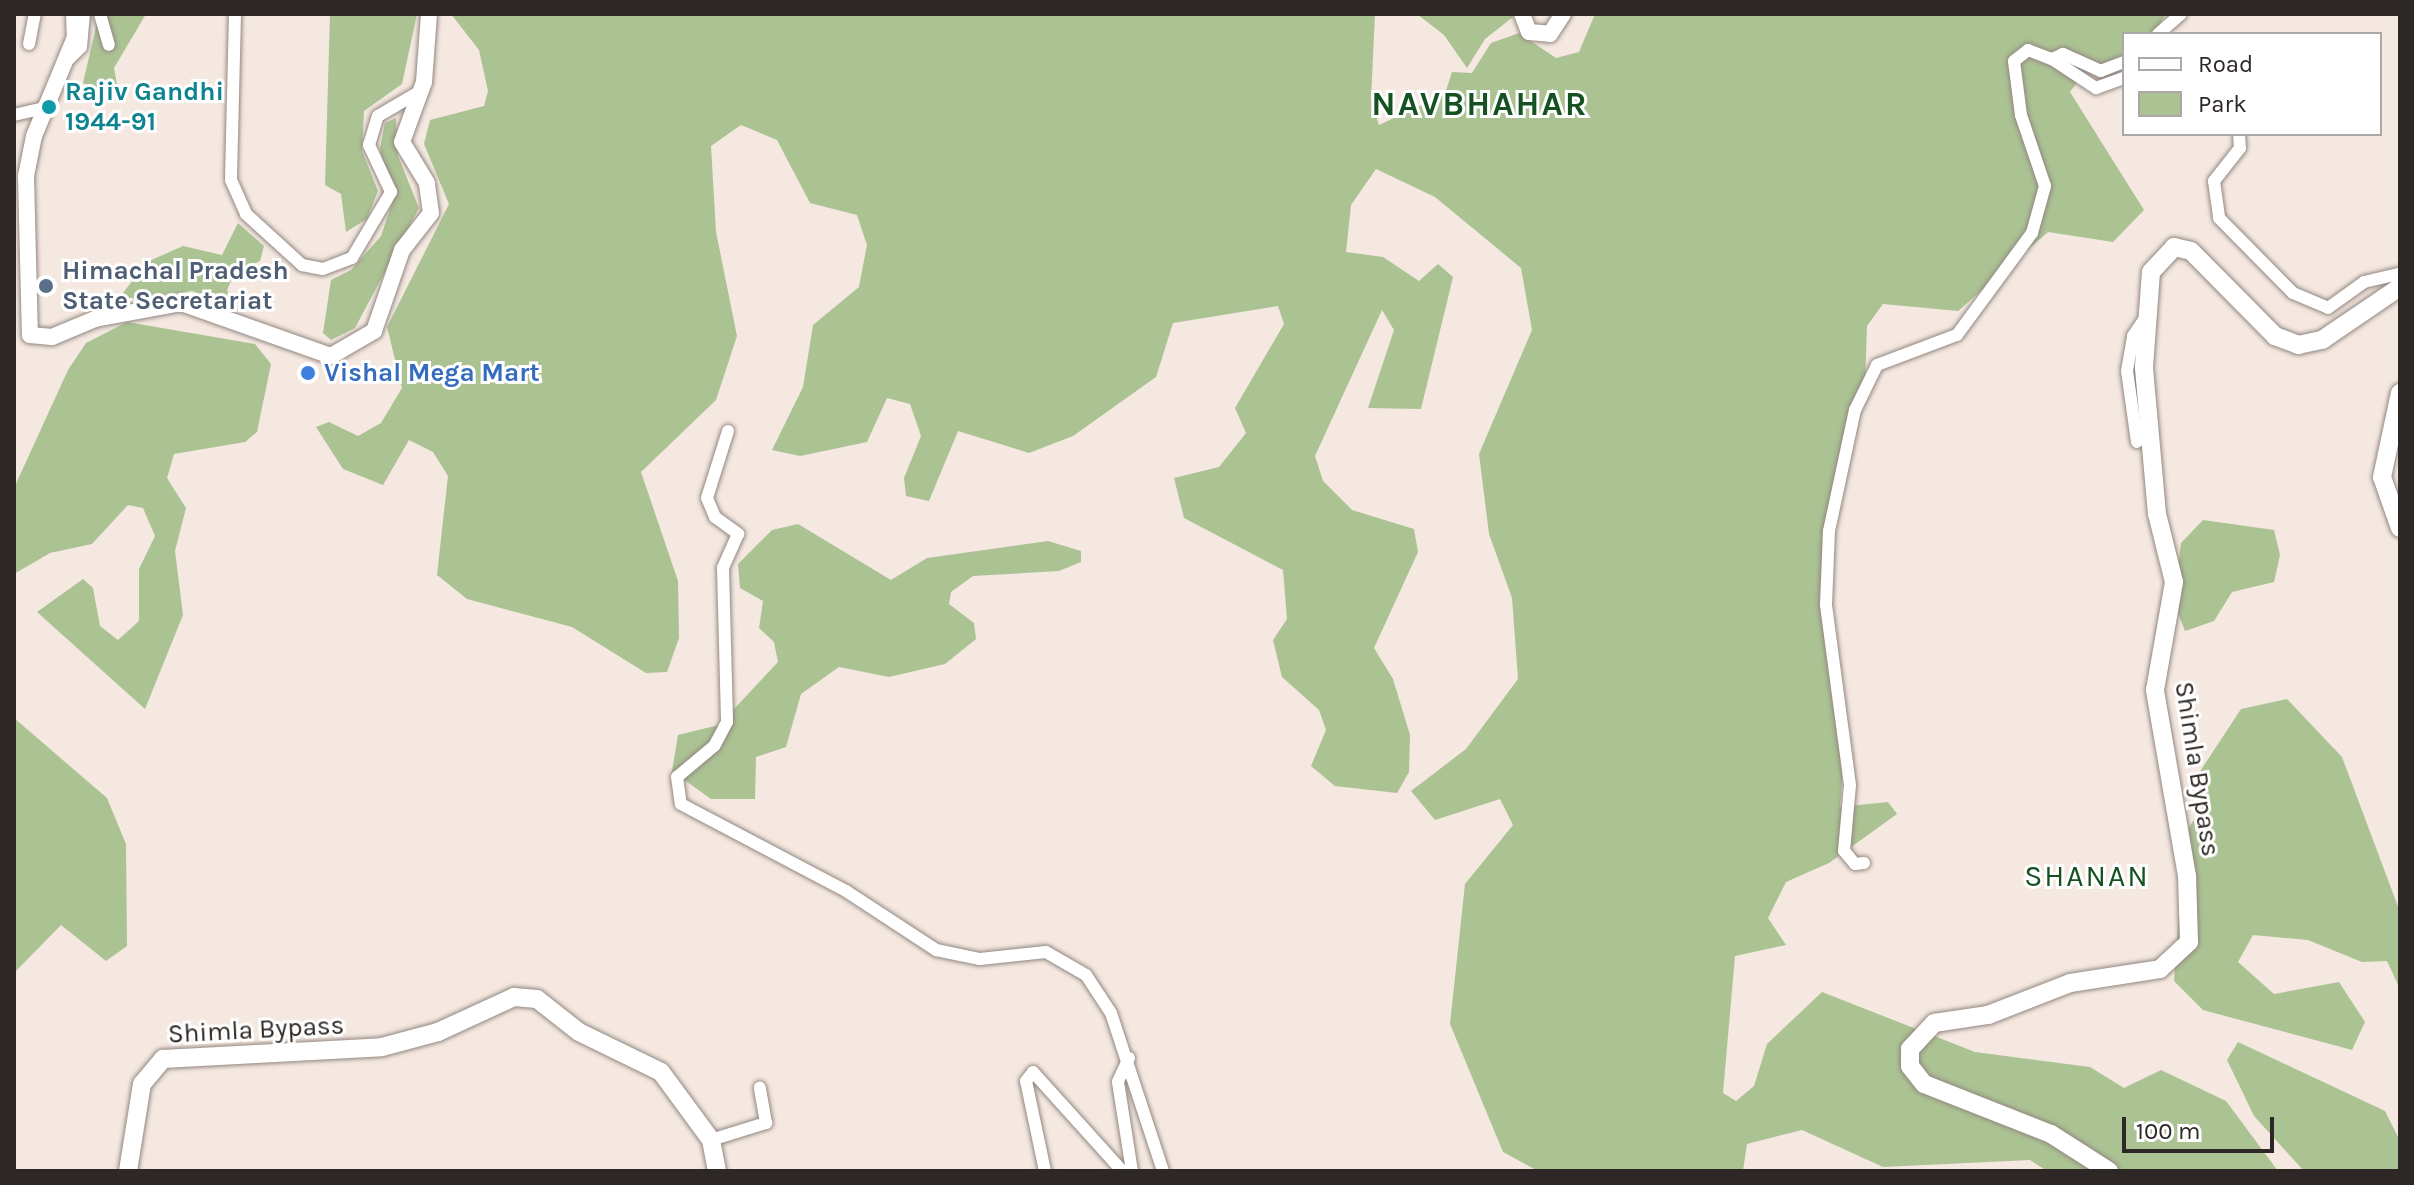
<!DOCTYPE html>
<style>
body{margin:0}
#map{position:relative;width:2414px;height:1185px;overflow:hidden;background:#f4e8e0;font-family:Karla,sans-serif}
div>[style]{position:absolute}
[style*='--x']{left:calc(var(--x)*1px);top:calc(var(--y)*1px);width:calc(var(--w)*1px);rotate:calc(var(--a)*1deg)}
.green>*{inset:0;background:#abc293}
.roads{filter:drop-shadow(0 0 2px #928780) drop-shadow(0 0 2px #928780)}
.minor>*{height:12px;margin:-6px;padding:0 6px;transform-origin:6px;border-radius:6px;background:#fff}
.major>*{height:16px;margin:-8px;padding:0 8px;transform-origin:8px;border-radius:8px;background:#fff}
.highway>*{height:18px;margin:-9px;padding:0 9px;transform-origin:9px;border-radius:9px;background:#fff}
.dots>*{width:22px;height:22px;translate:-50% -50%;box-sizing:border-box;border:4px solid #fff;border-radius:50%}
span{translate:-50% -50%;white-space:nowrap;text-align:center;line-height:1.15;-webkit-text-stroke:6px #fff;paint-order:stroke}
.culture-label{font-size:26px;color:#0d838f;font-weight:700}
.left{translate:0 -50%;text-align:left}
.service-label{font-size:26px;color:#4e5e75;font-weight:700}
.shop-label{font-size:26px;color:#366cbe;font-weight:700}
.street-label{font-size:26px;color:#2d2825}
.quarter-label{font-size:30px;color:#155121;letter-spacing:2px}
.district-label{font-size:34px;color:#155121;font-weight:700;letter-spacing:2px}
.frame{position:absolute;inset:0;border:16px solid #2d2825;pointer-events:none}
.legend{position:absolute;left:2122px;top:32px;width:260px;height:104px;box-sizing:border-box;background:#fff;border:2px solid #aba9a8;margin:0;padding:10px 14px;list-style:none;font-size:24px;color:#2d2825}
.legend li{display:flex;align-items:center;gap:16px;height:40px}
.legend b{width:40px;border:2px solid #aba9a8}
.scale{position:absolute;left:2122px;top:1117px;width:152px;height:36px;box-sizing:border-box;border:4px solid #2d2825;border-top:0;padding-left:10px;font-size:24px;line-height:28px;white-space:nowrap;color:#2d2825;-webkit-text-stroke:6px #fff;paint-order:stroke}
</style>
<div id="map">
<div class="green">
<i style="clip-path:polygon(99px 14px,146px 14px,114px 68px,118px 90px,106px 94px,83px 83px)"></i>
<i style="clip-path:polygon(330px 14px,417px 14px,402px 84px,364px 111px,362px 151px,378px 191px,367px 219px,346px 232px,341px 194px,325px 185px)"></i>
<i style="clip-path:polygon(451px 14px,1375px 14px,1371px 99px,1379px 125px,1445px 94px,1452px 72px,1472px 73px,1491px 43px,1519px 33px,1556px 58px,1579px 52px,1595px 14px,2166px 14px,2153px 34px,2124px 34px,2124px 55px,2086px 71px,2070px 92px,2144px 210px,2113px 242px,2048px 232px,1958px 311px,1883px 304px,1867px 326px,1865px 384px,1821px 587px,1843px 765px,1840px 807px,1888px 802px,1897px 814px,1829px 863px,1786px 882px,1768px 918px,1786px 945px,1735px 956px,1723px 1093px,1736px 1101px,1754px 1086px,1767px 1044px,1822px 992px,1975px 1052px,2090px 1067px,2124px 1088px,2161px 1070px,2226px 1101px,2278px 1171px,2047px 1171px,2030px 1160px,1883px 1167px,1802px 1130px,1747px 1144px,1743px 1171px,1538px 1171px,1503px 1152px,1450px 1024px,1465px 884px,1513px 825px,1500px 799px,1435px 820px,1411px 791px,1466px 749px,1518px 679px,1512px 598px,1489px 534px,1479px 454px,1532px 330px,1521px 268px,1435px 197px,1376px 169px,1351px 205px,1346px 252px,1383px 257px,1419px 281px,1438px 264px,1453px 277px,1421px 409px,1368px 408px,1394px 330px,1382px 310px,1315px 456px,1323px 481px,1352px 510px,1414px 529px,1418px 552px,1374px 648px,1393px 679px,1410px 735px,1409px 772px,1397px 793px,1335px 786px,1311px 766px,1326px 730px,1319px 710px,1282px 677px,1273px 640px,1287px 619px,1283px 570px,1184px 518px,1174px 478px,1219px 467px,1246px 433px,1235px 408px,1284px 324px,1278px 306px,1173px 323px,1156px 377px,1073px 436px,1029px 453px,958px 431px,929px 501px,906px 496px,904px 478px,921px 436px,910px 404px,887px 398px,867px 442px,800px 456px,772px 450px,803px 387px,813px 325px,859px 287px,867px 245px,857px 215px,810px 203px,777px 140px,741px 125px,711px 146px,716px 232px,737px 336px,716px 400px,641px 472px,678px 581px,679px 638px,667px 672px,646px 673px,572px 627px,467px 599px,437px 575px,448px 476px,433px 452px,409px 440px,383px 485px,343px 469px,316px 427px,329px 422px,358px 436px,381px 423px,402px 388px,387px 327px,449px 204px,424px 144px,430px 120px,484px 106px,488px 91px,479px 50px)"></i>
<i style="clip-path:polygon(1417px 14px,1512px 14px,1513px 17px,1485px 39px,1467px 68px,1444px 35px)"></i>
<i style="clip-path:polygon(396px 118px,398px 156px,419px 208px,355px 328px,331px 340px,323px 333px,331px 280px,351px 270px,381px 236px,392px 203px,380px 148px,385px 123px)"></i>
<i style="clip-path:polygon(238px 223px,264px 246px,260px 261px,235px 272px,227px 290px,235px 307px,192px 291px,116px 302px,147px 262px,183px 246px,222px 255px)"></i>
<i style="clip-path:polygon(127px 322px,255px 344px,271px 364px,257px 432px,245px 442px,174px 454px,167px 478px,186px 508px,175px 551px,183px 615px,145px 709px,37px 612px,83px 579px,93px 588px,100px 626px,118px 640px,139px 621px,139px 569px,155px 536px,143px 508px,128px 505px,92px 544px,50px 553px,14px 574px,14px 488px,68px 370px,86px 343px)"></i>
<i style="clip-path:polygon(2203px 520px,2274px 530px,2280px 555px,2274px 582px,2232px 592px,2214px 621px,2185px 631px,2174px 603px,2181px 543px)"></i>
<i style="clip-path:polygon(798px 524px,891px 580px,927px 558px,1048px 541px,1081px 551px,1081px 562px,1059px 571px,973px 576px,951px 592px,949px 604px,974px 623px,976px 639px,945px 664px,889px 677px,839px 667px,801px 694px,786px 747px,756px 757px,755px 799px,711px 799px,672px 771px,678px 735px,719px 725px,778px 662px,774px 642px,759px 628px,763px 601px,740px 588px,738px 564px,772px 530px)"></i>
<i style="clip-path:polygon(2287px 699px,2342px 757px,2400px 912px,2400px 989px,2387px 961px,2362px 962px,2308px 940px,2253px 935px,2238px 962px,2274px 994px,2339px 982px,2365px 1022px,2352px 1050px,2203px 1010px,2174px 981px,2185px 833px,2202px 808px,2199px 773px,2241px 709px)"></i>
<i style="clip-path:polygon(14px 718px,107px 798px,126px 844px,127px 946px,106px 961px,61px 925px,14px 973px)"></i>
<i style="clip-path:polygon(2238px 1042px,2385px 1111px,2400px 1141px,2400px 1171px,2304px 1171px,2254px 1116px,2227px 1060px)"></i>
</div>
<div class="roads">
<div class="minor">
<i style="--x:100;--y:14;--w:32;--a:74"></i>
<i style="--x:235;--y:14;--w:166;--a:91.4"></i>
<i style="--x:231;--y:180;--w:37;--a:66"></i>
<i style="--x:246;--y:214;--w:76;--a:42.3"></i>
<i style="--x:302;--y:265;--w:21;--a:11"></i>
<i style="--x:323;--y:269;--w:31;--a:-21"></i>
<i style="--x:352;--y:258;--w:77;--a:-59.4"></i>
<i style="--x:391;--y:192;--w:52;--a:-115.1"></i>
<i style="--x:369;--y:145;--w:30;--a:-73"></i>
<i style="--x:378;--y:116;--w:48;--a:-30.3"></i>
<i style="--x:2158;--y:34;--w:30;--a:-41"></i>
<i style="--x:29;--y:44;--w:31;--a:-79"></i>
<i style="--x:69;--y:59;--w:17;--a:-45"></i>
<i style="--x:81;--y:47;--w:33;--a:-85"></i>
<i style="--x:2124;--y:62;--w:25;--a:159"></i>
<i style="--x:2101;--y:71;--w:42;--a:-155.9"></i>
<i style="--x:2063;--y:54;--w:12;--a:156"></i>
<i style="--x:2052;--y:59;--w:53;--a:33.4"></i>
<i style="--x:2096;--y:88;--w:30;--a:-20"></i>
<i style="--x:14;--y:115;--w:36;--a:-13"></i>
<i style="--x:2239;--y:134;--w:14;--a:86"></i>
<i style="--x:2240;--y:148;--w:42;--a:128.2"></i>
<i style="--x:2214;--y:181;--w:37;--a:82"></i>
<i style="--x:2219;--y:218;--w:105;--a:45.4"></i>
<i style="--x:2293;--y:293;--w:38;--a:23"></i>
<i style="--x:2328;--y:308;--w:44;--a:-35.8"></i>
<i style="--x:2364;--y:282;--w:37;--a:-13"></i>
<i style="--x:728;--y:431;--w:70;--a:107.4"></i>
<i style="--x:707;--y:498;--w:21;--a:67"></i>
<i style="--x:715;--y:517;--w:29;--a:36"></i>
<i style="--x:738;--y:534;--w:37;--a:114"></i>
<i style="--x:723;--y:568;--w:154;--a:88.5"></i>
<i style="--x:727;--y:722;--w:27;--a:118"></i>
<i style="--x:714;--y:746;--w:48;--a:140"></i>
<i style="--x:677;--y:777;--w:27;--a:82"></i>
<i style="--x:681;--y:804;--w:187;--a:27.8"></i>
<i style="--x:846;--y:891;--w:108;--a:33.2"></i>
<i style="--x:936;--y:950;--w:45;--a:11.6"></i>
<i style="--x:980;--y:959;--w:66;--a:-6.1"></i>
<i style="--x:1046;--y:952;--w:46;--a:29.9"></i>
<i style="--x:1086;--y:975;--w:45;--a:56.7"></i>
<i style="--x:1111;--y:1013;--w:166;--a:71.8"></i>
<i style="--x:2137;--y:442;--w:72;--a:-98"></i>
<i style="--x:2127;--y:371;--w:36;--a:-80"></i>
<i style="--x:2133;--y:336;--w:23;--a:-56"></i>
<i style="--x:1864;--y:863;--w:9;--a:174"></i>
<i style="--x:1855;--y:864;--w:17;--a:-130"></i>
<i style="--x:1844;--y:851;--w:66;--a:-84.8"></i>
<i style="--x:1850;--y:785;--w:182;--a:-97.6"></i>
<i style="--x:1826;--y:605;--w:74;--a:-87.7"></i>
<i style="--x:1829;--y:531;--w:124;--a:-77.9"></i>
<i style="--x:1855;--y:410;--w:50;--a:-63.9"></i>
<i style="--x:1877;--y:365;--w:85;--a:-20.6"></i>
<i style="--x:1957;--y:335;--w:127;--a:-53.7"></i>
<i style="--x:2032;--y:233;--w:49;--a:-74.5"></i>
<i style="--x:2045;--y:186;--w:75;--a:-108.7"></i>
<i style="--x:2021;--y:115;--w:54;--a:-97.4"></i>
<i style="--x:2014;--y:61;--w:18;--a:-38"></i>
<i style="--x:2028;--y:50;--w:26;--a:21"></i>
<i style="--x:1129;--y:1058;--w:26;--a:115"></i>
<i style="--x:1118;--y:1082;--w:90;--a:81.1"></i>
<i style="--x:711;--y:1140;--w:58;--a:-17.2"></i>
<i style="--x:766;--y:1123;--w:36;--a:-100"></i>
<i style="--x:1045;--y:1171;--w:92;--a:-101.9"></i>
<i style="--x:1026;--y:1081;--w:11;--a:-52"></i>
<i style="--x:1033;--y:1072;--w:133;--a:48"></i>
</div>
<div class="major">
<i style="--x:74;--y:14;--w:23;--a:88"></i>
<i style="--x:75;--y:37;--w:107;--a:112.5"></i>
<i style="--x:34;--y:136;--w:41;--a:101.3"></i>
<i style="--x:26;--y:176;--w:159;--a:88.6"></i>
<i style="--x:30;--y:335;--w:22;--a:5"></i>
<i style="--x:52;--y:337;--w:47;--a:-22.7"></i>
<i style="--x:95;--y:319;--w:87;--a:-10.5"></i>
<i style="--x:181;--y:303;--w:159;--a:19.5"></i>
<i style="--x:331;--y:356;--w:50;--a:-30.2"></i>
<i style="--x:374;--y:331;--w:86;--a:-70.9"></i>
<i style="--x:402;--y:250;--w:47;--a:-51.9"></i>
<i style="--x:431;--y:213;--w:30;--a:-98"></i>
<i style="--x:427;--y:183;--w:48;--a:-121.4"></i>
<i style="--x:402;--y:142;--w:64;--a:-69.9"></i>
<i style="--x:424;--y:82;--w:68;--a:-85.8"></i>
<i style="--x:1522;--y:14;--w:19;--a:69"></i>
<i style="--x:1529;--y:32;--w:21;--a:5"></i>
<i style="--x:1550;--y:34;--w:24;--a:-57"></i>
</div>
<div class="highway">
<i style="--x:2400;--y:393;--w:86;--a:102.1"></i>
<i style="--x:2382;--y:477;--w:54;--a:70.6"></i>
<i style="--x:128;--y:1171;--w:88;--a:-80.9"></i>
<i style="--x:142;--y:1084;--w:33;--a:-50"></i>
<i style="--x:163;--y:1059;--w:219;--a:-3.1"></i>
<i style="--x:382;--y:1047;--w:58;--a:-15"></i>
<i style="--x:438;--y:1032;--w:84;--a:-24.7"></i>
<i style="--x:514;--y:997;--w:23;--a:5"></i>
<i style="--x:537;--y:999;--w:53;--a:38.2"></i>
<i style="--x:579;--y:1032;--w:91;--a:26"></i>
<i style="--x:661;--y:1072;--w:84;--a:53.7"></i>
<i style="--x:711;--y:1140;--w:32;--a:79"></i>
<i style="--x:2109;--y:1171;--w:69;--a:-147.5"></i>
<i style="--x:2051;--y:1134;--w:136;--a:-158.5"></i>
<i style="--x:1924;--y:1084;--w:23;--a:-128"></i>
<i style="--x:1910;--y:1066;--w:17;--a:-90"></i>
<i style="--x:1910;--y:1049;--w:35;--a:-47"></i>
<i style="--x:1934;--y:1023;--w:55;--a:-8.4"></i>
<i style="--x:1988;--y:1015;--w:88;--a:-21.3"></i>
<i style="--x:2070;--y:983;--w:91;--a:-8.8"></i>
<i style="--x:2160;--y:969;--w:40;--a:-43"></i>
<i style="--x:2189;--y:942;--w:66;--a:-91.7"></i>
<i style="--x:2187;--y:876;--w:189;--a:-99.8"></i>
<i style="--x:2155;--y:690;--w:110;--a:-80"></i>
<i style="--x:2174;--y:582;--w:70;--a:-104"></i>
<i style="--x:2157;--y:514;--w:148;--a:-95.1"></i>
<i style="--x:2144;--y:367;--w:95;--a:-85.8"></i>
<i style="--x:2151;--y:272;--w:34;--a:-47"></i>
<i style="--x:2174;--y:247;--w:17;--a:13"></i>
<i style="--x:2191;--y:251;--w:120;--a:45.3"></i>
<i style="--x:2275;--y:336;--w:25;--a:21"></i>
<i style="--x:2298;--y:345;--w:25;--a:-12"></i>
<i style="--x:2322;--y:340;--w:94;--a:-34.2"></i>
</div>
</div>
<div class="dots">
<i style="left:49px;top:107px;background:#0f9aa8"></i>
<i style="left:46px;top:286px;background:#5c6f8a"></i>
<i style="left:308px;top:373px;background:#3f7fe0"></i>
</div>
<div class="culture-label">
<span class="left" style="left:65px;top:107px">Rajiv Gandhi<br>1944-91</span>
</div>
<div class="service-label">
<span class="left" style="left:62px;top:286px">Himachal Pradesh<br>State Secretariat</span>
</div>
<div class="shop-label">
<span class="left" style="left:324px;top:373px">Vishal Mega Mart</span>
</div>
<div class="street-label">
<span style="left:2197px;top:769px;rotate:81deg">Shimla Bypass</span>
<span style="left:256px;top:1030px;rotate:-3deg">Shimla Bypass</span>
</div>
<div class="quarter-label">
<span style="left:2087px;top:876px">SHANAN</span>
</div>
<div class="district-label">
<span style="left:1480px;top:105px">NAVBHAHAR</span>
</div>
<div class="frame"></div>
<ul class="legend">
<li><b style="height:10px;background:#fff"></b>Road</li>
<li><b style="height:22px;background:#abc293"></b>Park</li>
</ul>
<div class="scale">100 m</div>
</div>
